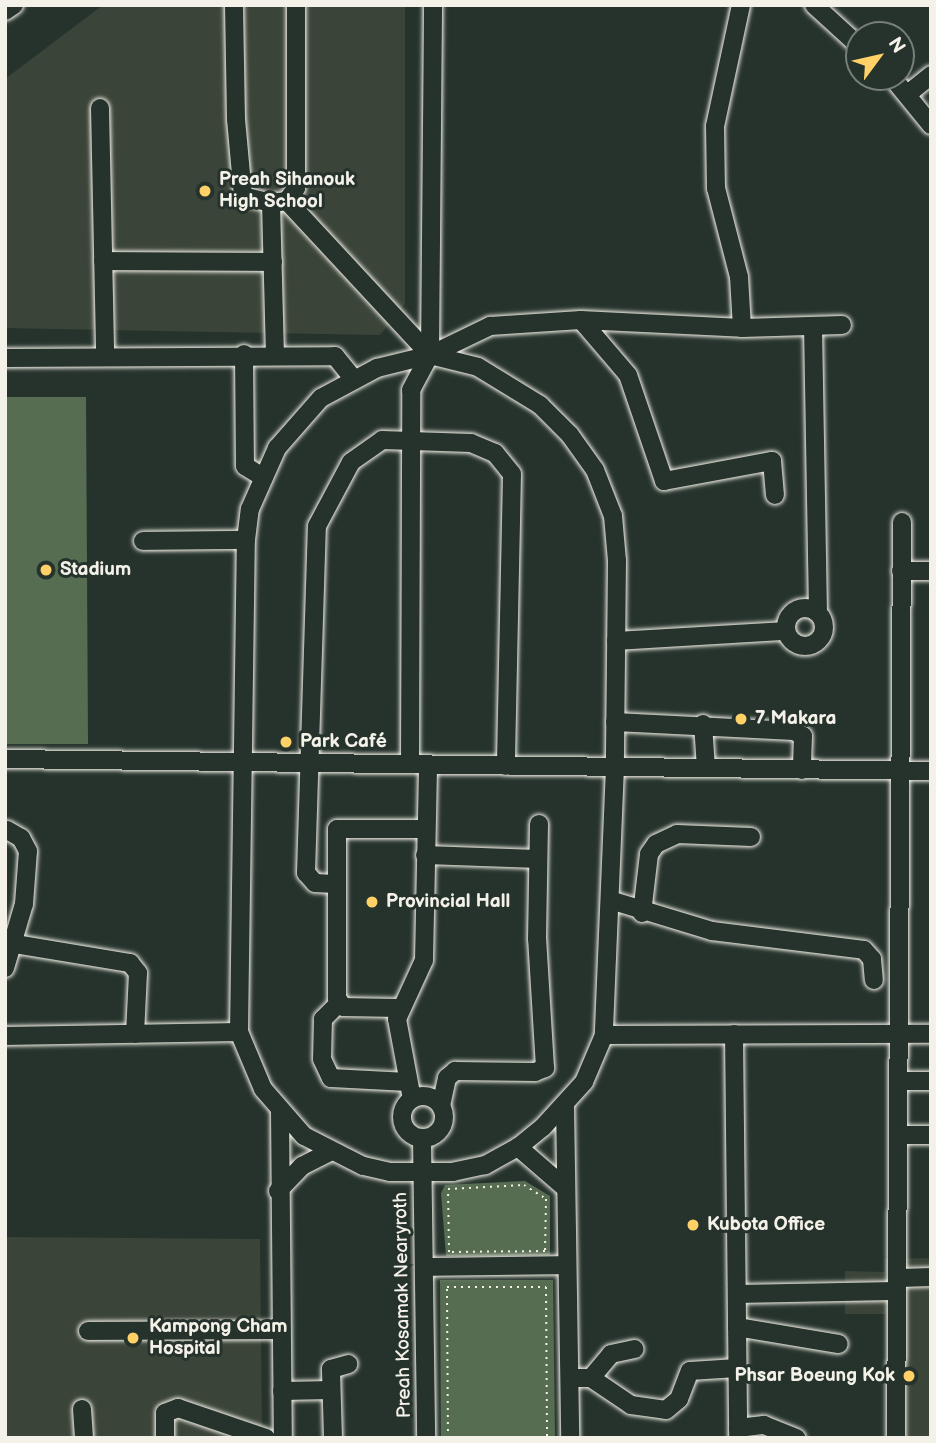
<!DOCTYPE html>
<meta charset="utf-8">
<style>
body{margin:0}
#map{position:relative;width:936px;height:1443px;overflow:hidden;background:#26332d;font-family:"Balsamiq Sans",sans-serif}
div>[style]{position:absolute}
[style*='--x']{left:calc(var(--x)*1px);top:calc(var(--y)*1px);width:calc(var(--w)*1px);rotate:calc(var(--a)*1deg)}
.built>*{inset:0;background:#3b4439}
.green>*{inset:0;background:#566d52}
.path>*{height:2px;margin-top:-1px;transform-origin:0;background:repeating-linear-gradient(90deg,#f4f1e8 0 2px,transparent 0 7px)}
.roads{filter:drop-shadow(0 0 2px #f4f1e8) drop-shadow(0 0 2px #f4f1e8)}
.minor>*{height:18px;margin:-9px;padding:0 9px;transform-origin:9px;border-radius:9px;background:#26332d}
.minor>.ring{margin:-9px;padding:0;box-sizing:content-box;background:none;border:18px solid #26332d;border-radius:50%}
.dots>*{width:19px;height:19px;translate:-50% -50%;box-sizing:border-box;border:4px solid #26332d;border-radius:50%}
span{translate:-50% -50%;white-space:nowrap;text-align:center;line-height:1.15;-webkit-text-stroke:6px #26332d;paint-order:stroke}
.poi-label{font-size:19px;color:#f4f1e8;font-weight:700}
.left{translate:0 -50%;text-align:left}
.right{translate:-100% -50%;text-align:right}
.street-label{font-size:19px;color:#f4f1e8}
.frame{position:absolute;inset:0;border:7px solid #f4f1e8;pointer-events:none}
.north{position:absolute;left:845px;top:21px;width:70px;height:70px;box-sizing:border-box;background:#26332d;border:2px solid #787f78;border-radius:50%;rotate:57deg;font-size:19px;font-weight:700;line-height:28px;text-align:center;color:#f4f1e8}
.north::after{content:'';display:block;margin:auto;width:24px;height:32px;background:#ffd166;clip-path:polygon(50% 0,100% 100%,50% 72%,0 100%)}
</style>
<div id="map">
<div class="built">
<i style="clip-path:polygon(103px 5px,405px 5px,405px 304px,380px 335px,5px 328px,5px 79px)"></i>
<i style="clip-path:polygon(5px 1237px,260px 1239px,262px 1438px,5px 1438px)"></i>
<i style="clip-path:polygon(931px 1258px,931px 1438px,887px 1438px,886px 1314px,845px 1314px,845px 1271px,885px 1272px,885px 1259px)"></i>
</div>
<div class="green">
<i style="clip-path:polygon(5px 397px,86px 397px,88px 744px,5px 744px)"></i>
<i style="clip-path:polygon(525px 1181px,550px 1196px,550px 1255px,446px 1256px,441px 1193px,445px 1185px)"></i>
<i style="clip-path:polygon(440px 1280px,553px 1280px,555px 1438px,441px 1438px)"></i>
</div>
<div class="path">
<i style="--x:524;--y:1185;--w:26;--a:32"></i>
<i style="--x:546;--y:1199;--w:52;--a:91.1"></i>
<i style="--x:545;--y:1251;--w:96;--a:179.4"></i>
<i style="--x:449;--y:1252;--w:63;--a:-90.9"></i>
<i style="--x:448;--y:1189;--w:76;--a:-3"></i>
<i style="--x:448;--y:1438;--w:151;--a:-90.4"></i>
<i style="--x:447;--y:1287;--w:99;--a:0"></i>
<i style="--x:546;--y:1287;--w:151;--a:89.6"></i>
</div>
<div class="roads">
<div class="minor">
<i style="--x:234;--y:5;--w:114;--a:89"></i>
<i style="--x:236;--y:119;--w:77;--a:84.8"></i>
<i style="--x:243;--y:196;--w:29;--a:14"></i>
<i style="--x:271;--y:203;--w:16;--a:-7"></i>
<i style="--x:287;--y:201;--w:16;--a:-55"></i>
<i style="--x:296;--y:188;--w:183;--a:-90"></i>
<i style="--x:741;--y:5;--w:124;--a:102.1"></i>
<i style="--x:715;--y:126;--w:62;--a:89.1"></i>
<i style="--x:716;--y:188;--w:92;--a:75.5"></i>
<i style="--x:739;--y:277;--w:51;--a:86.6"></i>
<i style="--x:814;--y:5;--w:61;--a:42.3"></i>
<i style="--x:5;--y:11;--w:11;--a:-34"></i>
<i style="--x:892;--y:77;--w:62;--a:50.9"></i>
<i style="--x:909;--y:93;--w:28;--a:-39"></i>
<i style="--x:100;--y:108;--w:249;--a:88.8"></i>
<i style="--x:287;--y:201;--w:210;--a:47.1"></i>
<i style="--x:271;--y:203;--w:151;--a:88.5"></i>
<i style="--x:103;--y:261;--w:170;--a:0.3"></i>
<i style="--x:581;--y:320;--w:72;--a:49.5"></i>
<i style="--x:628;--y:375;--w:112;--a:71.2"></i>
<i style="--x:664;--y:481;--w:110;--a:-10.5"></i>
<i style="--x:772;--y:461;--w:34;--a:85"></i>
<i style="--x:813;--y:326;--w:287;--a:89"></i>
<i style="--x:244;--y:354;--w:112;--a:89.5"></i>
<i style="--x:245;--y:466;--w:22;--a:32"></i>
<i style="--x:430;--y:355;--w:49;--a:14"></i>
<i style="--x:478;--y:367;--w:73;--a:31.5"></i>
<i style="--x:540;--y:405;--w:42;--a:45"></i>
<i style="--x:570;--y:435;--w:43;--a:54.5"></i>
<i style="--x:595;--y:470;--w:49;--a:68.6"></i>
<i style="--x:613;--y:516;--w:45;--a:84.9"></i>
<i style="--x:617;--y:561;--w:206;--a:90.6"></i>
<i style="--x:615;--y:767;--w:268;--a:92.4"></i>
<i style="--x:604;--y:1035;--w:51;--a:113.1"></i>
<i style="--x:584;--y:1082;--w:61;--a:132.3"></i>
<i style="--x:543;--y:1127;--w:32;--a:141"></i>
<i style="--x:518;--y:1147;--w:38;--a:151"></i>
<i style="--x:485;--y:1165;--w:33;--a:168"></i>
<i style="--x:453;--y:1172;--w:63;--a:180"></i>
<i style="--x:390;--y:1172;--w:28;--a:-167"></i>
<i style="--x:363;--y:1166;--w:66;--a:-153"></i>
<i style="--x:304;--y:1136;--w:62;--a:-131.1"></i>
<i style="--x:263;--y:1089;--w:62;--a:-112.8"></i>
<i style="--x:239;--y:1032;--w:492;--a:-89.2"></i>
<i style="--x:246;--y:540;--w:31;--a:-83"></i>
<i style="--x:250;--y:509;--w:67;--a:-66.1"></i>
<i style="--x:277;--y:448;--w:67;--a:-48.7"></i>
<i style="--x:321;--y:398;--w:64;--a:-28.2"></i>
<i style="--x:377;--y:368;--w:55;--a:-13.8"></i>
<i style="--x:430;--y:355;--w:67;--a:-25.8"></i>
<i style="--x:490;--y:326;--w:91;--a:-3.8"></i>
<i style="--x:581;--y:320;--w:161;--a:2.8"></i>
<i style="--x:742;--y:328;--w:100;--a:-1.7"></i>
<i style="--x:5;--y:358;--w:330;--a:-0.3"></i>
<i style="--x:335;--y:356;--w:28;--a:51"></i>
<i style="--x:143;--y:541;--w:103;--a:-0.6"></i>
<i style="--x:901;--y:571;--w:30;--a:0"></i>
<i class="ring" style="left:786px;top:608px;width:20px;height:20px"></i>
<i style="--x:616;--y:641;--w:170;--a:-3.4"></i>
<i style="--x:615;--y:722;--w:179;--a:2.9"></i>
<i style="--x:794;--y:731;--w:10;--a:29"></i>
<i style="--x:803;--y:736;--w:34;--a:92"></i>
<i style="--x:703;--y:724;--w:44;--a:86.1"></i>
<i style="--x:5;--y:759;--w:926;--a:0.74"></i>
<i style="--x:410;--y:764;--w:374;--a:-89.8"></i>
<i style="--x:411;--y:390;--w:40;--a:-62"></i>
<i style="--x:430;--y:355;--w:350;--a:-89.5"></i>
<i style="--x:425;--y:855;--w:113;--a:2"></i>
<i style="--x:335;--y:884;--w:20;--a:-177"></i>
<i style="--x:315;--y:883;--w:13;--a:-132"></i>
<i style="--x:306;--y:873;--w:347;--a:-88.2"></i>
<i style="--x:317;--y:526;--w:72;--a:-62"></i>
<i style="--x:351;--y:462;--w:38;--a:-35"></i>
<i style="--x:382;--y:440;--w:89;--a:1.9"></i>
<i style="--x:471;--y:443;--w:26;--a:23"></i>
<i style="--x:495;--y:453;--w:27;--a:51"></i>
<i style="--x:512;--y:474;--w:292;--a:91.2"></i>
<i style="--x:610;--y:900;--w:107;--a:16.9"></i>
<i style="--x:712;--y:931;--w:153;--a:7.1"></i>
<i style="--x:864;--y:950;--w:12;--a:48"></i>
<i style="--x:872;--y:959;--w:21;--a:85"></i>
<i style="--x:642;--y:913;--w:59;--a:-83.2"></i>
<i style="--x:649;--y:854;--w:12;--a:-55"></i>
<i style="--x:656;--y:844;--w:23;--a:-25"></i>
<i style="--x:677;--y:834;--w:74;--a:2.3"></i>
<i style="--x:9;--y:943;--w:123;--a:9.4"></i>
<i style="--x:130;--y:963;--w:13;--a:51"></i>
<i style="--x:138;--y:973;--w:61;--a:92.8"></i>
<i style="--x:5;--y:968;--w:67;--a:-73.5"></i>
<i style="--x:24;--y:904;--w:53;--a:-85.7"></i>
<i style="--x:28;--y:851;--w:15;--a:-118"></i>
<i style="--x:21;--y:838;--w:16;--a:-150"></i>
<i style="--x:339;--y:1003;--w:23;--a:135"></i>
<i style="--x:323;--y:1019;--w:40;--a:91.4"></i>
<i style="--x:322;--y:1059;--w:21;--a:65"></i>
<i style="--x:331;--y:1078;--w:77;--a:3"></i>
<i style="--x:398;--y:1008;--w:55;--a:-179"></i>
<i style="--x:343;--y:1007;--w:11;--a:-124"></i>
<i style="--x:337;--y:998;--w:169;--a:-90"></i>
<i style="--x:337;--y:829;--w:88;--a:0"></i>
<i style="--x:734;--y:1034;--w:404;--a:89.4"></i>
<i style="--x:604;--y:1035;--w:327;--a:-0.2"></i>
<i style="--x:5;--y:1036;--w:234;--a:-1"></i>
<i style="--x:898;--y:1081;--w:33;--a:0"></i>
<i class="ring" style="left:402px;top:1096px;width:24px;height:24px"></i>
<i style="--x:412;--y:1099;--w:81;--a:-100.6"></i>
<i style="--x:397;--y:1019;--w:65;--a:-65.4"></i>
<i style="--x:424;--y:960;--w:196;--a:-88.8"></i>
<i style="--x:565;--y:1104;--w:334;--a:89.1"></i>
<i style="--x:441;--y:1106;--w:29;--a:-78"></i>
<i style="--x:447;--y:1078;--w:11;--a:-41"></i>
<i style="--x:455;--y:1071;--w:80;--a:0.7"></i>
<i style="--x:535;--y:1072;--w:11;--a:-22"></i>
<i style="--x:545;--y:1068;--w:129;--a:-93.5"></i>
<i style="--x:537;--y:939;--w:115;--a:-89"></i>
<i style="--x:280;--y:1111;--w:327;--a:89.5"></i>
<i style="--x:898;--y:1135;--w:33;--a:0"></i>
<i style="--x:422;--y:1139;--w:299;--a:89.2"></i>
<i style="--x:518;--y:1147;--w:60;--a:40.9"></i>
<i style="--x:278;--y:1191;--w:35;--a:-46"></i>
<i style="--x:302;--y:1166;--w:30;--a:-27"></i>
<i style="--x:424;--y:1267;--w:141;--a:-0.8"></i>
<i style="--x:900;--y:1278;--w:31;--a:-2"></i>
<i style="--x:737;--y:1294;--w:157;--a:-1.1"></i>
<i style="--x:737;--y:1327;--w:103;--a:9.5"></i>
<i style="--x:88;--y:1331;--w:193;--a:-0.3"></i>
<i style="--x:570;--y:1378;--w:21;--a:0"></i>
<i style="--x:591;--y:1378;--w:48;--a:34"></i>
<i style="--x:631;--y:1405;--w:35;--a:8"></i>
<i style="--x:666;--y:1410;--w:17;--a:-40"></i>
<i style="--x:679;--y:1399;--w:30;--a:-69"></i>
<i style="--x:690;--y:1371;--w:47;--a:-3.7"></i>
<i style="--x:591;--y:1378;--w:31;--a:-50"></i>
<i style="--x:611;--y:1354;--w:24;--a:-12"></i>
<i style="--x:282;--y:1391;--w:49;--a:-1.2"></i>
<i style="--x:82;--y:1409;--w:29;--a:86"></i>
<i style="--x:738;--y:1428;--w:26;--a:-7"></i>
<i style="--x:764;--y:1425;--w:35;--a:22"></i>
<i style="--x:165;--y:1438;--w:25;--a:-90"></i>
<i style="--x:165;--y:1413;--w:14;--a:-21"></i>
<i style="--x:178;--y:1408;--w:93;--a:18.8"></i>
<i style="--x:333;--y:1438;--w:69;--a:-91.7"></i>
<i style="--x:331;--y:1369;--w:18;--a:-16"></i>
<i style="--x:896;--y:1438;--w:916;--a:-89.62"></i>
</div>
</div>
<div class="dots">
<i style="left:205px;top:191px;background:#ffd166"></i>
<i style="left:46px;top:570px;background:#ffd166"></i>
<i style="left:741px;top:719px;background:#ffd166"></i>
<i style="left:286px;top:742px;background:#ffd166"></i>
<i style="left:372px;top:902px;background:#ffd166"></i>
<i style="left:693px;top:1225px;background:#ffd166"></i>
<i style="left:133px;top:1338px;background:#ffd166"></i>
<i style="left:909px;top:1376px;background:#ffd166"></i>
</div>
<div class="poi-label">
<span class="left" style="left:219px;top:191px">Preah Sihanouk<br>High School</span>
<span class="left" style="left:60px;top:570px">Stadium</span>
<span class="left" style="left:755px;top:719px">7 Makara</span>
<span class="left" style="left:300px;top:742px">Park Café</span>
<span class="left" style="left:386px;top:902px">Provincial Hall</span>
<span class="left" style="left:707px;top:1225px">Kubota Office</span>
<span class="left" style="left:149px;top:1338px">Kampong Cham<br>Hospital</span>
<span class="right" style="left:895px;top:1376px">Phsar Boeung Kok</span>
</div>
<div class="street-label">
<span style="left:403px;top:1305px;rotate:-91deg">Preah Kosamak Nearyroth</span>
</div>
<div class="frame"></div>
<div class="north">N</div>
</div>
